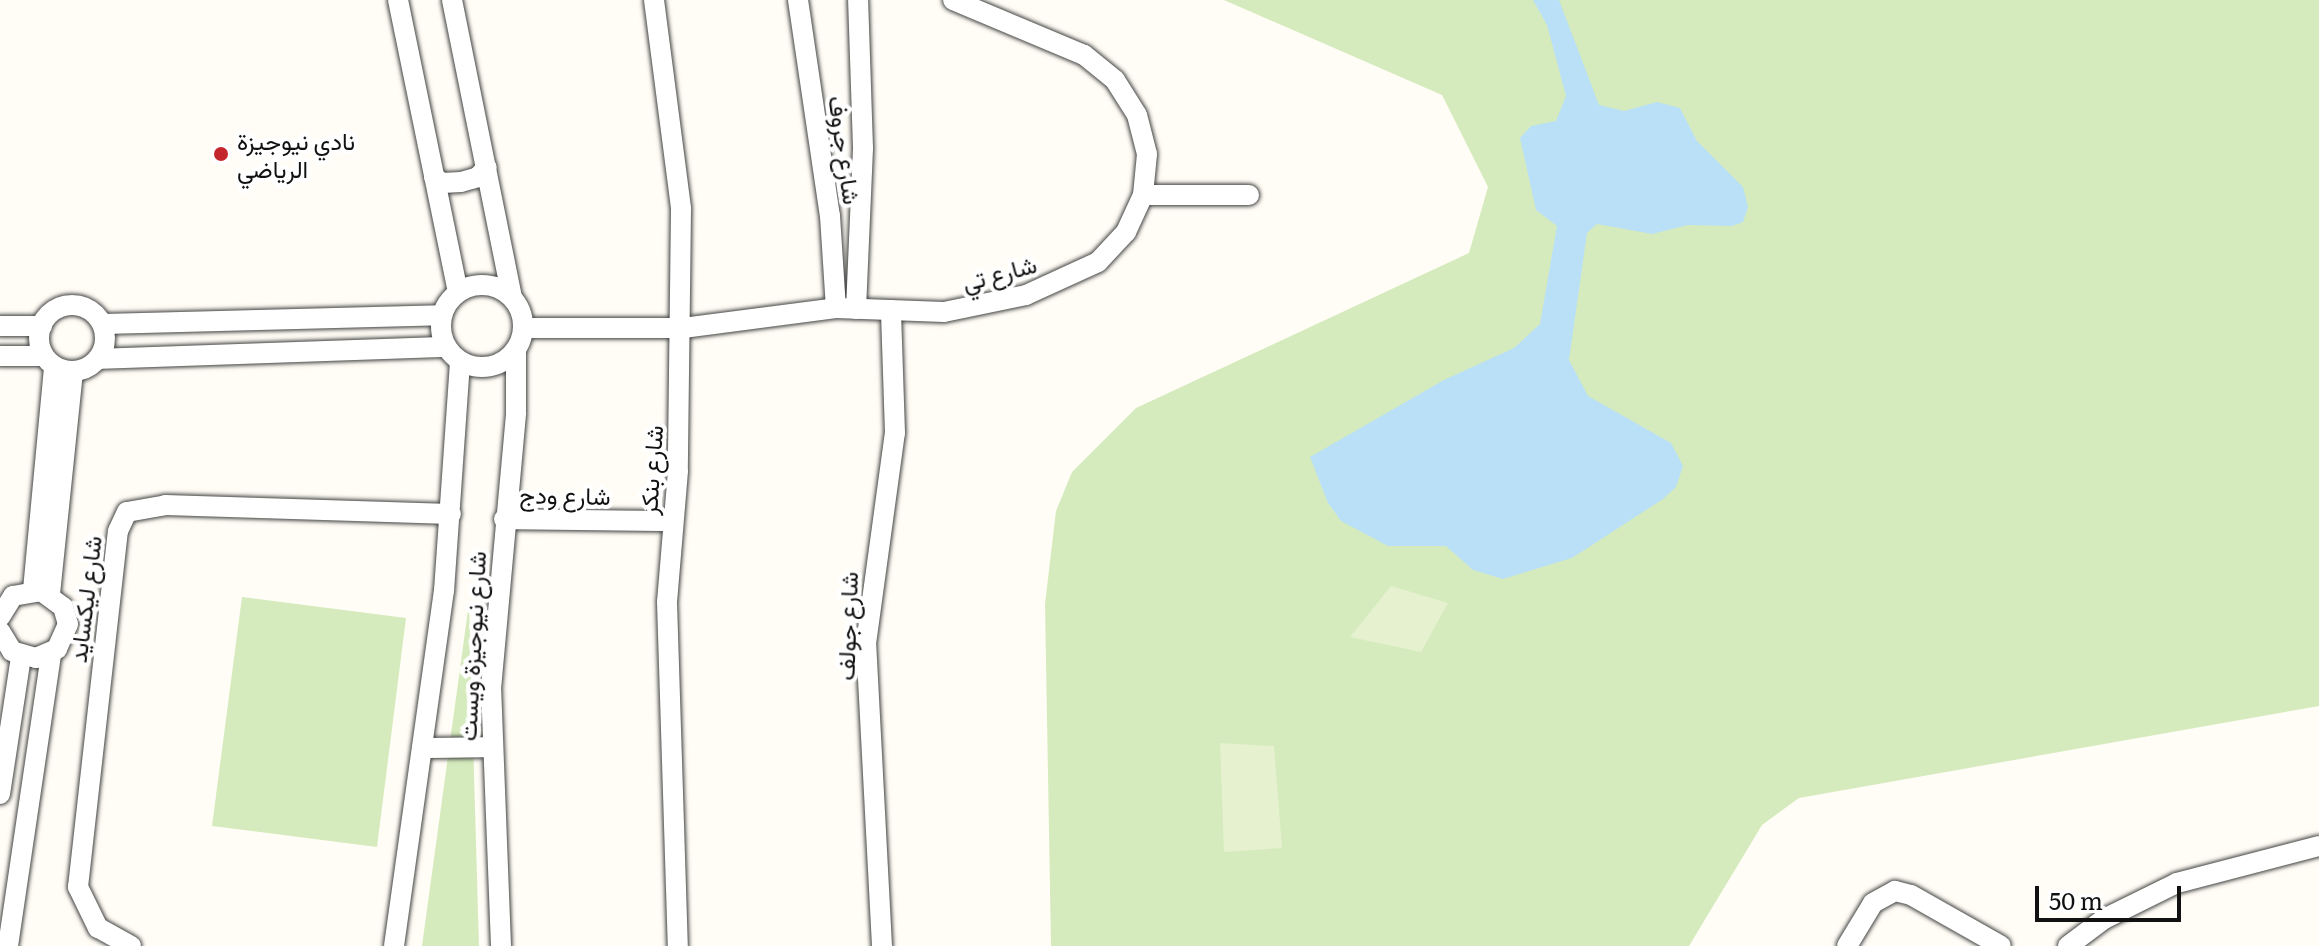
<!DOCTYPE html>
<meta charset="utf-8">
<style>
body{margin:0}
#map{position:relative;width:2319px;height:946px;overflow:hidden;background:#fffdf5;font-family:Literata,Vazirmatn,serif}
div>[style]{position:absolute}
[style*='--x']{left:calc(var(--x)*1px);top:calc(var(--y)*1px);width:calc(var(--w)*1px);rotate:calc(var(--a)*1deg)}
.green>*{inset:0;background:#d5ebbd}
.pitch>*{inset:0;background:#e6f2cf}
.water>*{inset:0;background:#b9e0f7}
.roads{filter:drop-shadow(0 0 2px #444) drop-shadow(0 0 2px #444)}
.minor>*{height:20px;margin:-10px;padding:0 10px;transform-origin:10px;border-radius:10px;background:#fff}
.minor>.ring{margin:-10px;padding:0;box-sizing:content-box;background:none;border:20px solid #fff;border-radius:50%}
.dots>*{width:22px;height:22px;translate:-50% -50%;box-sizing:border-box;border:4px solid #fff;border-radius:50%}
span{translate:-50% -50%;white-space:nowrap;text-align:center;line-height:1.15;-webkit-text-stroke:8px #fff;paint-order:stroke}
.poi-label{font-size:24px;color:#111}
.left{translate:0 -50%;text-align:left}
.street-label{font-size:24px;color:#111}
.scale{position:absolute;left:2035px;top:886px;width:146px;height:36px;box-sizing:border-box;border:4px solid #111;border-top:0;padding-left:10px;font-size:24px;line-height:28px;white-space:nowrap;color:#111;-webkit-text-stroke:6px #fff;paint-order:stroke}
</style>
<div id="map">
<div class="green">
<i style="clip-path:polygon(1224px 0,2319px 0,2319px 706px,1799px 798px,1762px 825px,1689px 946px,1051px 946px,1045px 604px,1056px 511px,1072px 472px,1136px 408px,1469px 253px,1488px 187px,1442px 95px)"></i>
<i style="clip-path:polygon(242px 597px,406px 618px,377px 847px,212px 826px)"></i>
<i style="clip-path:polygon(469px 603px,479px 946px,422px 946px)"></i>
</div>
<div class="pitch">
<i style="clip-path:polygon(1391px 586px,1448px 603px,1421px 652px,1350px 637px)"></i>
<i style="clip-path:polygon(1220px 743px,1274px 746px,1282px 848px,1224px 852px)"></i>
</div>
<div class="water">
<i style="clip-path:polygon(1533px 0,1559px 0,1599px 105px,1624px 111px,1657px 102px,1680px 108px,1697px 141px,1743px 187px,1748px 207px,1743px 222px,1732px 226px,1688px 225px,1652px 234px,1597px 224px,1587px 233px,1569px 360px,1588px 396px,1671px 443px,1683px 466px,1676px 487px,1663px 499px,1572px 558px,1503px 579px,1473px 570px,1446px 546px,1388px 546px,1341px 521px,1328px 503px,1310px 457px,1444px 380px,1514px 348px,1540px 324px,1557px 226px,1536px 210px,1520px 138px,1531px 126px,1556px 121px,1566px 96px,1547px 25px)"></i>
</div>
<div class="roads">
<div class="minor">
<i style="--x:398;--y:0;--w:298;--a:78.4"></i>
<i style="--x:452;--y:0;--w:303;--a:78.6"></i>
<i style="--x:654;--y:0;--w:211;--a:82.6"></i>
<i style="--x:681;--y:209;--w:262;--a:90.7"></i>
<i style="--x:678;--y:471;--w:131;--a:94.8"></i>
<i style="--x:667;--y:602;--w:344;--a:88.2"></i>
<i style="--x:798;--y:0;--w:218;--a:81.6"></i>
<i style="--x:830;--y:216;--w:92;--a:86.3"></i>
<i style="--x:434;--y:177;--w:10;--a:37"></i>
<i style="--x:442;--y:183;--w:19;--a:-3"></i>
<i style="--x:461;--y:182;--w:18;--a:-16"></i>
<i style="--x:478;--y:177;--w:13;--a:-48"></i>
<i style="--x:1143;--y:195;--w:106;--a:0"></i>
<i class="ring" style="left:441px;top:285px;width:62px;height:62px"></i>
<i class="ring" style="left:39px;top:305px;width:46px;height:46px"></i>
<i style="--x:856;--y:309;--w:161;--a:-87.5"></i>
<i style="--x:863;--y:148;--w:148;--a:-91.9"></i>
<i style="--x:104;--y:324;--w:337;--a:-1.5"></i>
<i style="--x:0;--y:326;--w:42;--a:0"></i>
<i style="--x:523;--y:328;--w:160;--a:0"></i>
<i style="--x:683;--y:328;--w:154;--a:-7.4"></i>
<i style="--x:836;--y:308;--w:108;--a:2.1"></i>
<i style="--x:944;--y:312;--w:84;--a:-11.7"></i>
<i style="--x:1026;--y:295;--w:79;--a:-24.6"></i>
<i style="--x:1098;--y:262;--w:41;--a:-47"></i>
<i style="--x:1126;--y:232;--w:41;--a:-65.3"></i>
<i style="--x:1143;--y:195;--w:41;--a:-84.4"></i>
<i style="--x:1147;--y:154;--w:40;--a:-104.4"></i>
<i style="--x:1137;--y:115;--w:41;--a:-122.2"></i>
<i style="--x:1115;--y:80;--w:40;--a:-141"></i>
<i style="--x:1084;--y:55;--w:142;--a:-157.2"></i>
<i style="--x:0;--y:356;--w:44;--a:0"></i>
<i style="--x:98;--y:359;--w:348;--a:-2"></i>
<i style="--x:504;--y:519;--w:168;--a:0.7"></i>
<i style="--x:33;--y:590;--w:225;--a:-84.6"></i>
<i style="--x:50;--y:594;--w:224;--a:-84.1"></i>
<i style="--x:0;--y:617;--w:25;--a:-58"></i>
<i style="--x:13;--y:596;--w:28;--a:-10"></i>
<i style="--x:41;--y:591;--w:27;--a:36"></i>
<i style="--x:63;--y:607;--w:18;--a:74"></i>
<i style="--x:68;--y:624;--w:27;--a:114"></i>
<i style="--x:57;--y:649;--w:23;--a:157"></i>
<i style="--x:36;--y:658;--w:25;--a:-164"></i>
<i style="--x:12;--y:651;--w:23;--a:-121"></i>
<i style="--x:422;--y:748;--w:70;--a:-0.8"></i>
<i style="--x:0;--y:794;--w:140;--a:-81.3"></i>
<i style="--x:8;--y:946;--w:295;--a:-81.6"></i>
<i style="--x:131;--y:946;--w:38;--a:-151"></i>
<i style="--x:98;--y:928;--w:46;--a:-116"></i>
<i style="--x:78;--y:887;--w:358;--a:-83.6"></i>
<i style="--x:118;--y:531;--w:21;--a:-65"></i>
<i style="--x:127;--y:512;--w:39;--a:-10"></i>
<i style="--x:165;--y:505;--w:286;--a:1.8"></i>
<i style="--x:394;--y:946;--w:359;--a:-82"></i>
<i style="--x:444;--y:591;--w:230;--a:-86"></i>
<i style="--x:501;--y:946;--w:257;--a:-92.2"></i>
<i style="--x:491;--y:689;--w:278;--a:-84.8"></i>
<i style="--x:516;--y:412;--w:63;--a:-90"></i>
<i style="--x:882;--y:946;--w:302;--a:-93"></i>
<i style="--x:866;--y:644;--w:213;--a:-82.2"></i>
<i style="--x:895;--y:433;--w:123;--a:-91.9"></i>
<i style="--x:1847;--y:946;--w:50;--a:-58.8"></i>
<i style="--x:1873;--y:903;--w:25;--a:-29"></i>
<i style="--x:1895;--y:891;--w:16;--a:14"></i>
<i style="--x:1911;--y:895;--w:103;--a:29.5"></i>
<i style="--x:2068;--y:946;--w:45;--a:-36.9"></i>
<i style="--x:2104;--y:919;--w:81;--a:-26.3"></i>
<i style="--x:2177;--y:883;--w:147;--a:-14.6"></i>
</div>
</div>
<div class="dots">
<i style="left:221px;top:154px;background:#c4262e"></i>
</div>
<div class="poi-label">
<span class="left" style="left:237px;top:154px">نادي نيوجيزة<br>الرياضي</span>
</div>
<div class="street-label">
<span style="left:846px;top:150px;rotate:82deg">شارع جروف</span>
<span style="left:999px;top:272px;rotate:-15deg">شارع تي</span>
<span style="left:650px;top:470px;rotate:-86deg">شارع بنكر</span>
<span style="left:565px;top:494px;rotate:1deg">شارع ودج</span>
<span style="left:84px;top:599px;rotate:-83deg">شارع ليكسايد</span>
<span style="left:846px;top:626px;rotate:-88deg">شارع جولف</span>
<span style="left:471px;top:646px;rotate:-87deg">شارع نيوجيزة ويست</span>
</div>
<div class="scale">50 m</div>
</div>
